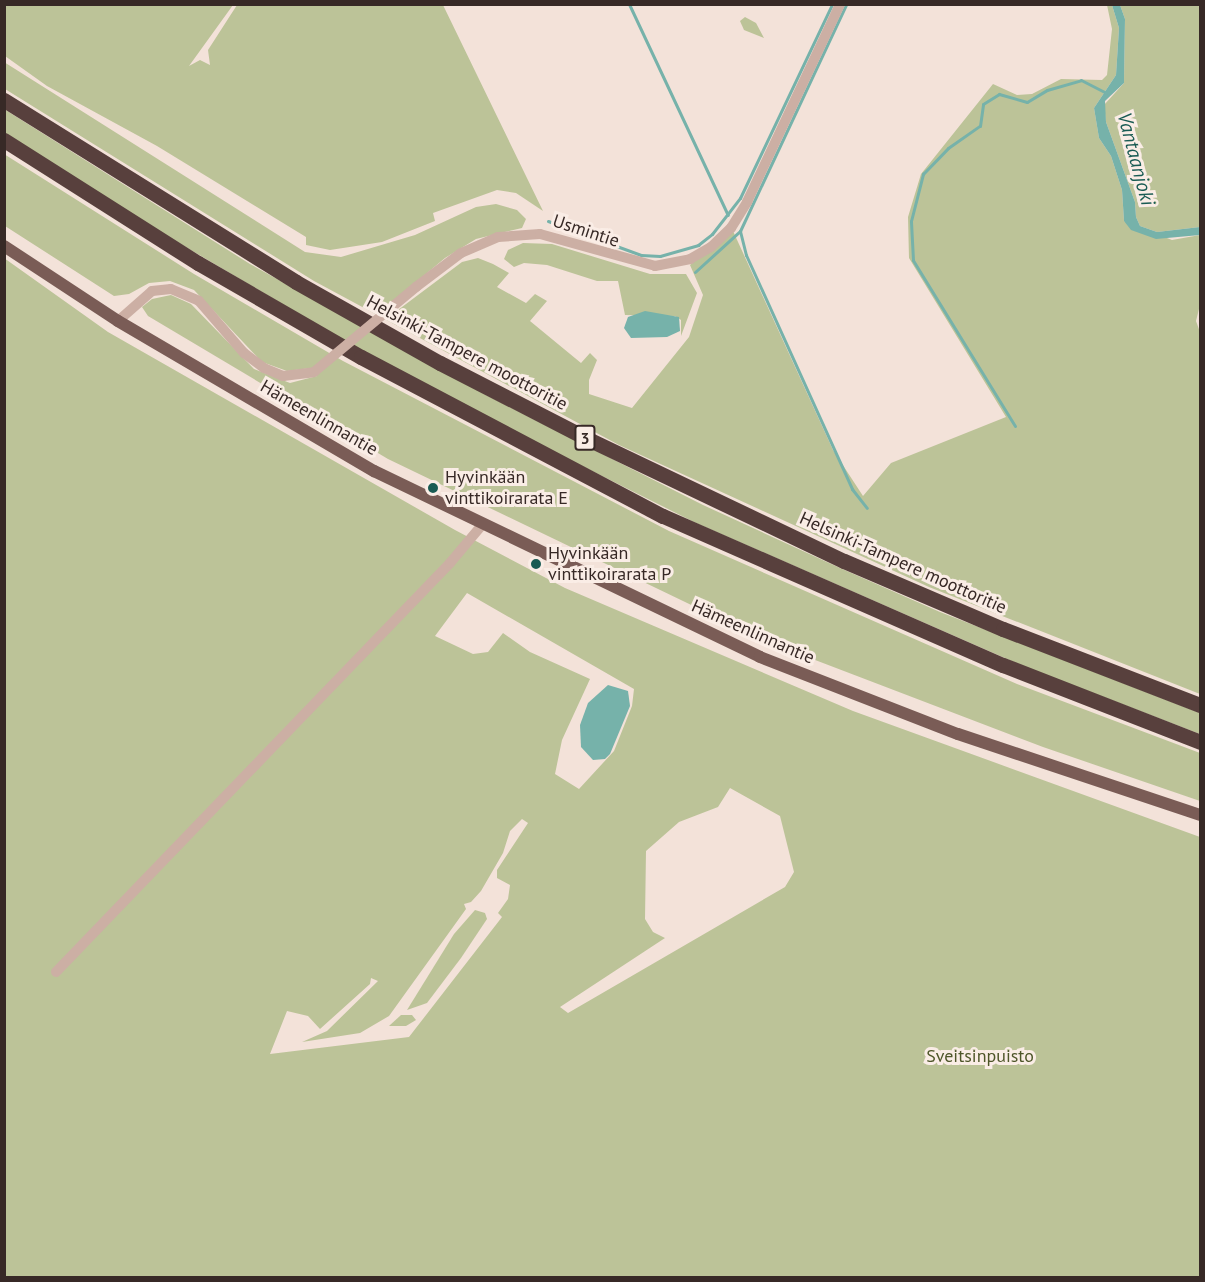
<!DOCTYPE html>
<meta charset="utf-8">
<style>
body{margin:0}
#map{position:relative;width:1205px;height:1282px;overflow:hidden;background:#f3e2d9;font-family:"PT Sans",sans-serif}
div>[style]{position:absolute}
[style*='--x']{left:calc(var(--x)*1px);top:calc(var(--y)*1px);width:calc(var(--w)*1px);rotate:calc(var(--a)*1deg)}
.green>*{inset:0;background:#bcc398}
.water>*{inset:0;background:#76b2aa}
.stream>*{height:3px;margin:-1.5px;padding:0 1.5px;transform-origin:1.5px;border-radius:1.5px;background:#76b2aa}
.minor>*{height:10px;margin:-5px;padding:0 5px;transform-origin:5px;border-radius:5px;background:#ccafa4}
.major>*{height:12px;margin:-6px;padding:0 6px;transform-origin:6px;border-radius:6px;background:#7a5c56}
.highway>*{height:15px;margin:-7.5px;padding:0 7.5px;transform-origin:7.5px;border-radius:7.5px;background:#58403d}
.minor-bridge>*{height:10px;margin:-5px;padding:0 5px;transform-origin:5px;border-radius:5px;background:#ccafa4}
.dots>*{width:16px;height:16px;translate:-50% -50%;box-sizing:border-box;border:3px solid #faede6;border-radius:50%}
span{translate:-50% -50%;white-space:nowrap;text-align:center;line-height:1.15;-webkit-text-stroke:6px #faede6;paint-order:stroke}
.shield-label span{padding:2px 4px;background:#faede6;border:2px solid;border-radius:4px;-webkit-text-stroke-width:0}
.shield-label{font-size:16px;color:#372926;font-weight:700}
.street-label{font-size:18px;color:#372926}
.poi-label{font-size:18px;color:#372926}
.left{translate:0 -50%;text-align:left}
.park-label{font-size:18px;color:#4e5629}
.water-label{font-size:20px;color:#195b53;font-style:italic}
.frame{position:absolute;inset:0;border:6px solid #372926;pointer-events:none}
</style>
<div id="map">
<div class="green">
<i style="clip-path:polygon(5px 4px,233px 5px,189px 66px,200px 60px,210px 65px,208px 50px,237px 5px,443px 5px,543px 211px,516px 193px,497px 190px,433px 213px,435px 221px,382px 242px,330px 250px,306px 245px,306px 237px,157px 146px,47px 86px,5px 56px)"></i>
<i style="clip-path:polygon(1107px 5px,1112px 5px,1119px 28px,1116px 75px,1094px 108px,1099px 138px,1111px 156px,1122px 190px,1124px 221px,1172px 240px,1200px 235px,1200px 305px,1196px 321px,1200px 332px,1200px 694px,929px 587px,619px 445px,314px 281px,5px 89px,4px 62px,305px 252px,341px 257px,415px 235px,476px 207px,496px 204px,517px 210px,526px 219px,522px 228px,476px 239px,445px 258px,385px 308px,394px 313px,462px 262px,478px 258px,493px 264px,509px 273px,497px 287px,526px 303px,535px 294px,547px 301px,530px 321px,581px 363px,590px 353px,597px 360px,589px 380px,589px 394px,632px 408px,689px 337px,703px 295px,690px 265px,733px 231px,833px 450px,863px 496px,891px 463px,1006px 417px,909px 258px,908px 217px,921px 174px,993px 84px,1017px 95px,1032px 94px,1061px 79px,1102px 80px,1107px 75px,1112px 29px)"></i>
<i style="clip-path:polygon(1120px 5px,1200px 5px,1200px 227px,1157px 232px,1140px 226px,1136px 217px,1135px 202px,1106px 122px,1104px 105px,1124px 83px,1125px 19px)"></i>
<i style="clip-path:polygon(745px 17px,756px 23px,764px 38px,744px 30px,740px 21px)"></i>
<i style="clip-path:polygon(4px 109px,250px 264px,486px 395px,703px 505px,840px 568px,940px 612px,1200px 713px,1200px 734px,1028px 668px,696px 523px,568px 459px,355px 347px,130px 214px,5px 133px)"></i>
<i style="clip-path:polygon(4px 154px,194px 274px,343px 361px,669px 531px,1017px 684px,1200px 753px,1200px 801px,1043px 747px,768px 642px,388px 459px,148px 316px,142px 307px,152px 299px,171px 295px,191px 304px,254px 369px,290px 383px,317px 376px,311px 368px,287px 371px,262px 362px,194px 290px,170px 281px,149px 283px,129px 294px,114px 296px,5px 226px)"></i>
<i style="clip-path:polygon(523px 243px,552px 244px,650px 274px,686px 274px,697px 293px,681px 336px,681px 320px,675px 316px,625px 315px,618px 281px,597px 281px,547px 265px,524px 263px,514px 267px,504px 259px,508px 250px)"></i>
<i style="clip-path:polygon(evenodd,4px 258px,108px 332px,455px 530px,565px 588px,853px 711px,1200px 837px,1200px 1277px,5px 1277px,4px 258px,467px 593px,634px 689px,632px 706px,614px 751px,579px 789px,555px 774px,562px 740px,590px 679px,530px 652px,503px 633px,488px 652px,473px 654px,435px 636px,467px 593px,4px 258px,730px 788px,780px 816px,794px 872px,785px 887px,568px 1013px,560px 1007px,665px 938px,653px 932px,645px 919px,646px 851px,679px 822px,718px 807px,730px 788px,4px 258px,522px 819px,528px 823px,497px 870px,497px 878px,510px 885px,508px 899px,498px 913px,502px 917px,409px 1037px,270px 1054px,287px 1011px,308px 1016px,320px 1029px,370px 984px,371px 978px,378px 981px,327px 1031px,302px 1042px,360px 1033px,389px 1016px,466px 909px,464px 904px,471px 902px,481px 891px,503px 853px,510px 831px,522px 819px)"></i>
<i style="clip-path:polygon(475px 910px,485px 913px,487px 919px,461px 958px,427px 1003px,407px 1010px,454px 934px)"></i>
<i style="clip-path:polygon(401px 1015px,412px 1015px,416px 1020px,406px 1026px,389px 1026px)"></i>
</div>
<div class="water">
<i style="clip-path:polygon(1112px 5px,1120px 5px,1125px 19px,1124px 83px,1105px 101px,1106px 122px,1135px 202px,1136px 217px,1140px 226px,1157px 232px,1200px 227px,1200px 235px,1156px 239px,1131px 230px,1124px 221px,1122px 190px,1111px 156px,1099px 138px,1094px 108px,1116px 75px,1119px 28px)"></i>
<i style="clip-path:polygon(645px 311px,679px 317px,680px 331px,667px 337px,631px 338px,624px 328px,628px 317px)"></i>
<i style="clip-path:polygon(608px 685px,628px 691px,630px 706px,610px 754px,605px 759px,593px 760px,581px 747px,580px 725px,588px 703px)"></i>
</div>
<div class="stream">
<i style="--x:629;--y:4;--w:233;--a:64.9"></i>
<i style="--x:548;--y:221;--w:99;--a:20.1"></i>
<i style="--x:641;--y:255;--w:19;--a:3"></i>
<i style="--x:660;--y:256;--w:40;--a:-16"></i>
<i style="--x:698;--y:245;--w:18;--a:-38"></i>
<i style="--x:712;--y:234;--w:46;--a:-52.1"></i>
<i style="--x:740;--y:198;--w:215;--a:-64.6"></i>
<i style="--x:740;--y:231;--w:25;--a:76"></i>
<i style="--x:746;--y:255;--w:257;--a:65.6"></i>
<i style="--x:852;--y:489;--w:24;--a:52"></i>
<i style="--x:695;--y:272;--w:61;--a:-42.3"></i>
<i style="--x:740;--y:231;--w:250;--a:-64.9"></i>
<i style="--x:1015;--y:426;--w:195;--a:-121.6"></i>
<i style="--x:913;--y:260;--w:39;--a:-93"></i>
<i style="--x:911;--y:221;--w:49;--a:-75.7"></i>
<i style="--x:923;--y:174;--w:36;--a:-46"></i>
<i style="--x:948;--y:148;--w:39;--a:-35"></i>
<i style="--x:980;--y:126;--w:22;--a:-82"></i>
<i style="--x:983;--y:104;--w:19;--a:-32"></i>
<i style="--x:999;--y:94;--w:29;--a:16"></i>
<i style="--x:1027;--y:102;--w:23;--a:-31"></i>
<i style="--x:1047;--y:90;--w:35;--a:-16"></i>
<i style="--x:1081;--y:80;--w:28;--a:27"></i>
</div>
<div class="minor">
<i style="--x:416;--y:287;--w:56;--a:-37.1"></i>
<i style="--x:461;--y:253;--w:40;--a:-23.4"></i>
<i style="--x:498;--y:237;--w:42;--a:-4.1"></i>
<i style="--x:540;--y:234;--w:119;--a:15.5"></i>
<i style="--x:655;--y:266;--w:36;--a:-11"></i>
<i style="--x:690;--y:259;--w:24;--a:-30"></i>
<i style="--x:711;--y:247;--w:28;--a:-44"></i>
<i style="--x:731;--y:228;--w:31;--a:-58"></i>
<i style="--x:747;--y:202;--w:219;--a:-64.8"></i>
<i style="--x:118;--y:321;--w:45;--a:-41.4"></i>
<i style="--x:152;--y:291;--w:19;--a:-6"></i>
<i style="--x:171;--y:289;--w:30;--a:23"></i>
<i style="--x:199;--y:301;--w:69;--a:49.1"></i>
<i style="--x:244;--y:353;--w:25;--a:37"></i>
<i style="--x:264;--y:368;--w:21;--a:23"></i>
<i style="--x:283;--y:376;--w:31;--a:-7"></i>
<i style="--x:56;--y:972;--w:568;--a:-46.07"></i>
<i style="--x:450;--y:563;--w:50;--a:-49.9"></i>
</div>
<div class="major">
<i style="--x:4;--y:246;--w:136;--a:33.3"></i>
<i style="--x:118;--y:321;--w:297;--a:30.4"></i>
<i style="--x:374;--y:471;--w:428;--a:25.7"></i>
<i style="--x:760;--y:657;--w:212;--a:21.3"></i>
<i style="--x:958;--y:734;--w:255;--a:18.5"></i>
</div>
<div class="highway">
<i style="--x:4;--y:100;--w:344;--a:31.9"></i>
<i style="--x:296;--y:282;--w:165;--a:29.4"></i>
<i style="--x:440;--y:363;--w:169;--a:27.2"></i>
<i style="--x:590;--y:440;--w:281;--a:25.5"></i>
<i style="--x:844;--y:561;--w:173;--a:23.2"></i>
<i style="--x:1003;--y:629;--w:211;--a:21.1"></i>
<i style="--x:4;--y:140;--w:230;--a:32.4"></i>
<i style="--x:198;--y:263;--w:188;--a:30"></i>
<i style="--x:361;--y:357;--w:341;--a:27.8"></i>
<i style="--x:663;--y:516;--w:371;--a:23.7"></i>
<i style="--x:1003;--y:665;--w:212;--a:21.3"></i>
</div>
<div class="minor-bridge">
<i style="--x:314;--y:372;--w:133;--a:-39.8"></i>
</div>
<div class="dots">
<i style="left:433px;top:488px;background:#195b53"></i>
<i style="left:536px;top:564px;background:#195b53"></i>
</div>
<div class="shield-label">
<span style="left:585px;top:438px">3</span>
</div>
<div class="street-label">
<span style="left:586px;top:231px;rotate:18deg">Usmintie</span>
<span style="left:467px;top:353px;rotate:28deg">Helsinki-Tampere moottoritie</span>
<span style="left:319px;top:418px;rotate:30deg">Hämeenlinnantie</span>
<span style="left:903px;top:563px;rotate:24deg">Helsinki-Tampere moottoritie</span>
<span style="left:753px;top:632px;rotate:24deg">Hämeenlinnantie</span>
</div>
<div class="poi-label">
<span class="left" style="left:445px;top:488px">Hyvinkään<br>vinttikoirarata E</span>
<span class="left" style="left:548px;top:564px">Hyvinkään<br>vinttikoirarata P</span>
</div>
<div class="park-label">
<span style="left:980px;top:1056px">Sveitsinpuisto</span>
</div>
<div class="water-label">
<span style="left:1136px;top:159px;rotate:75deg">Vantaanjoki</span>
</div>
<div class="frame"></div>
</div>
